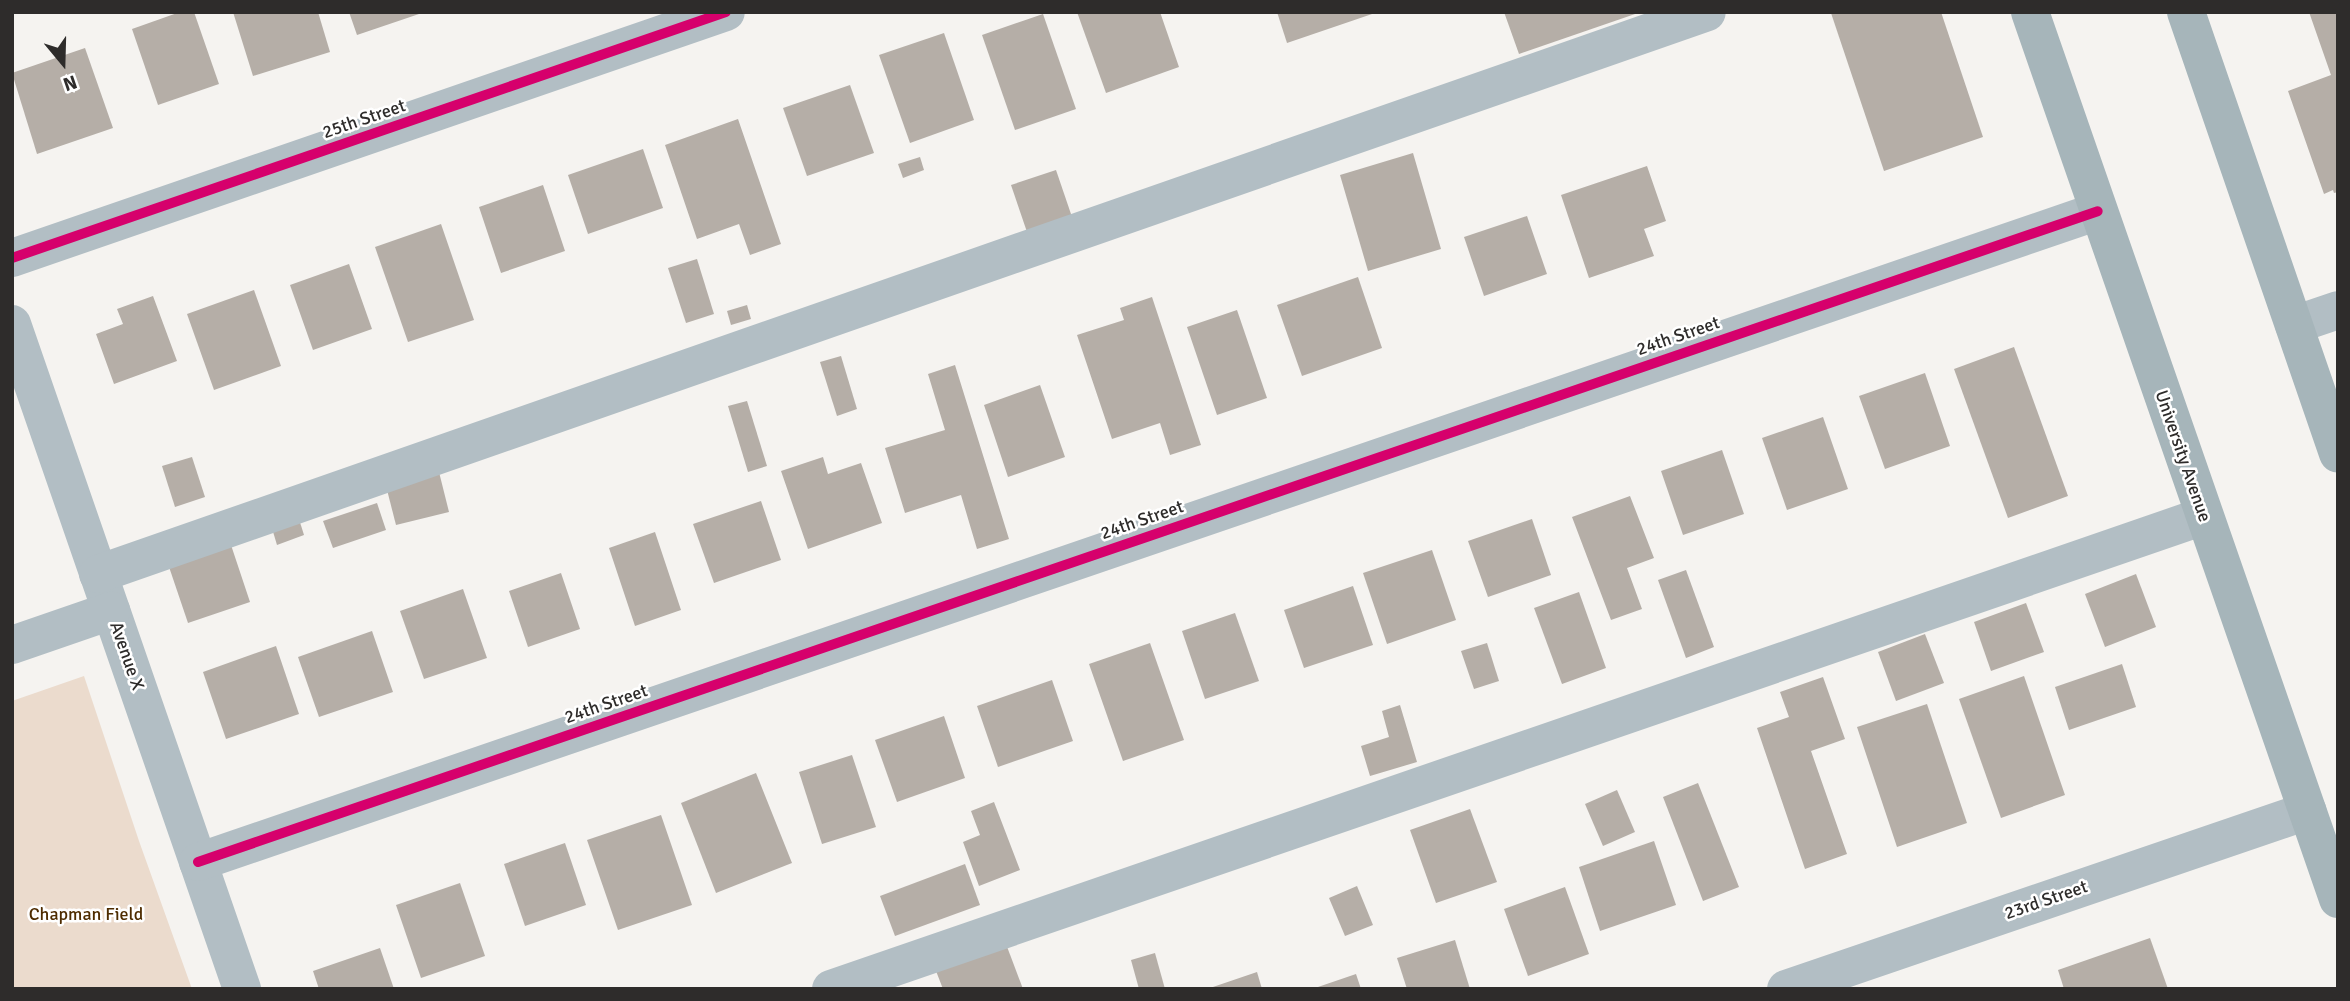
<!DOCTYPE html>
<style>
body{margin:0}
#map{position:relative;width:2350px;height:1001px;overflow:hidden;background:#f5f3f0;font-family:Signika,sans-serif}
div>[style]{position:absolute}
[style*='--x']{left:calc(var(--x)*1px);top:calc(var(--y)*1px);width:calc(var(--w)*1px);rotate:calc(var(--a)*1deg)}
.green>*{inset:0;background:#ebdbcd}
.building>*{inset:0;background:#b5aea7}
.minor>*{height:38px;margin:-19px;padding:0 19px;transform-origin:19px;border-radius:19px;background:#b2bec4}
.major>*{height:38px;margin:-19px;padding:0 19px;transform-origin:19px;border-radius:19px;background:#a6b5ba}
.cycleway>*{height:10px;margin:-5px;padding:0 5px;transform-origin:5px;border-radius:5px;background:#d6006c}
span{translate:-50% -50%;white-space:nowrap;text-align:center;line-height:1.15;-webkit-text-stroke:5px #fff;paint-order:stroke}
.street-label{font-size:18px;color:#2e2c2b}
.park-label{font-size:18px;color:#4e2c00}
.frame{position:absolute;inset:0;border:14px solid #2e2c2b;pointer-events:none}
.north{position:absolute;left:28px;top:28px;width:70px;height:70px;-webkit-text-stroke:5px #fff;paint-order:stroke;rotate:161deg;font-size:19px;font-weight:700;line-height:28px;text-align:center;color:#2e2c2b}
.north::after{content:'';display:block;margin:auto;width:24px;height:32px;background:#2e2c2b;clip-path:polygon(50% 0,100% 100%,50% 72%,0 100%)}
</style>
<div id="map">
<div class="green">
<i style="clip-path:polygon(84px 676px,139px 841px,192px 989px,12px 989px,12px 701px)"></i>
</div>
<div class="building">
<i style="clip-path:polygon(180px 12px,194px 12px,219px 84px,158px 105px,132px 29px)"></i>
<i style="clip-path:polygon(233px 12px,318px 12px,330px 52px,253px 76px)"></i>
<i style="clip-path:polygon(349px 12px,422px 12px,422px 13px,357px 35px)"></i>
<i style="clip-path:polygon(1077px 12px,1160px 12px,1179px 67px,1106px 93px)"></i>
<i style="clip-path:polygon(1277px 12px,1375px 12px,1375px 13px,1287px 43px)"></i>
<i style="clip-path:polygon(1504px 12px,1638px 12px,1638px 13px,1519px 54px)"></i>
<i style="clip-path:polygon(1941px 12px,1983px 137px,1884px 171px,1831px 13px)"></i>
<i style="clip-path:polygon(2309px 12px,2338px 12px,2338px 192px,2334px 193px,2333px 190px,2324px 194px,2288px 91px,2331px 75px)"></i>
<i style="clip-path:polygon(1043px 14px,1076px 109px,1015px 130px,982px 35px)"></i>
<i style="clip-path:polygon(944px 33px,974px 120px,910px 143px,879px 55px)"></i>
<i style="clip-path:polygon(85px 48px,113px 128px,37px 154px,12px 73px)"></i>
<i style="clip-path:polygon(850px 85px,874px 153px,807px 176px,783px 108px)"></i>
<i style="clip-path:polygon(738px 119px,781px 244px,750px 255px,739px 224px,697px 239px,665px 145px)"></i>
<i style="clip-path:polygon(643px 149px,663px 208px,588px 234px,568px 175px)"></i>
<i style="clip-path:polygon(1413px 153px,1441px 249px,1368px 271px,1340px 175px)"></i>
<i style="clip-path:polygon(920px 157px,924px 170px,903px 178px,898px 164px)"></i>
<i style="clip-path:polygon(1647px 166px,1666px 221px,1644px 229px,1654px 256px,1589px 278px,1561px 195px)"></i>
<i style="clip-path:polygon(1056px 170px,1072px 217px,1027px 232px,1011px 185px)"></i>
<i style="clip-path:polygon(543px 185px,565px 251px,501px 273px,479px 207px)"></i>
<i style="clip-path:polygon(1527px 216px,1547px 274px,1484px 296px,1464px 237px)"></i>
<i style="clip-path:polygon(441px 224px,474px 320px,408px 342px,375px 247px)"></i>
<i style="clip-path:polygon(697px 259px,714px 314px,686px 323px,668px 268px)"></i>
<i style="clip-path:polygon(349px 264px,372px 329px,313px 350px,290px 285px)"></i>
<i style="clip-path:polygon(1358px 277px,1382px 348px,1302px 376px,1277px 305px)"></i>
<i style="clip-path:polygon(254px 290px,281px 366px,214px 390px,187px 314px)"></i>
<i style="clip-path:polygon(153px 296px,177px 361px,114px 384px,96px 334px,123px 324px,117px 309px)"></i>
<i style="clip-path:polygon(1152px 297px,1201px 445px,1170px 455px,1160px 423px,1112px 439px,1077px 335px,1124px 320px,1120px 308px)"></i>
<i style="clip-path:polygon(747px 305px,751px 319px,731px 325px,727px 311px)"></i>
<i style="clip-path:polygon(1237px 310px,1267px 398px,1217px 415px,1187px 327px)"></i>
<i style="clip-path:polygon(2014px 347px,2068px 496px,2008px 518px,1954px 369px)"></i>
<i style="clip-path:polygon(841px 356px,857px 409px,837px 416px,820px 362px)"></i>
<i style="clip-path:polygon(955px 365px,1009px 539px,977px 549px,961px 495px,905px 513px,885px 448px,945px 430px,928px 374px)"></i>
<i style="clip-path:polygon(1925px 373px,1950px 446px,1885px 469px,1859px 396px)"></i>
<i style="clip-path:polygon(1040px 385px,1065px 457px,1008px 477px,984px 405px)"></i>
<i style="clip-path:polygon(747px 401px,767px 466px,748px 472px,728px 406px)"></i>
<i style="clip-path:polygon(1823px 417px,1848px 489px,1787px 510px,1762px 438px)"></i>
<i style="clip-path:polygon(1722px 450px,1744px 514px,1683px 535px,1661px 471px)"></i>
<i style="clip-path:polygon(192px 457px,205px 497px,175px 507px,162px 466px)"></i>
<i style="clip-path:polygon(823px 457px,828px 474px,861px 463px,882px 523px,808px 549px,781px 471px)"></i>
<i style="clip-path:polygon(439px 472px,449px 512px,396px 525px,386px 486px)"></i>
<i style="clip-path:polygon(1630px 496px,1654px 558px,1627px 568px,1642px 609px,1611px 620px,1572px 517px)"></i>
<i style="clip-path:polygon(761px 501px,781px 560px,714px 583px,693px 524px)"></i>
<i style="clip-path:polygon(377px 503px,386px 530px,333px 548px,323px 521px)"></i>
<i style="clip-path:polygon(298px 516px,304px 535px,277px 545px,271px 525px)"></i>
<i style="clip-path:polygon(1532px 519px,1551px 575px,1488px 597px,1468px 541px)"></i>
<i style="clip-path:polygon(655px 532px,681px 610px,635px 626px,609px 548px)"></i>
<i style="clip-path:polygon(228px 536px,250px 602px,188px 623px,166px 558px)"></i>
<i style="clip-path:polygon(1432px 550px,1456px 620px,1387px 644px,1363px 573px)"></i>
<i style="clip-path:polygon(1686px 570px,1714px 647px,1686px 658px,1658px 580px)"></i>
<i style="clip-path:polygon(561px 573px,580px 629px,528px 647px,509px 591px)"></i>
<i style="clip-path:polygon(2136px 574px,2156px 627px,2105px 647px,2085px 594px)"></i>
<i style="clip-path:polygon(1353px 586px,1373px 645px,1304px 668px,1284px 610px)"></i>
<i style="clip-path:polygon(463px 589px,487px 658px,424px 679px,400px 611px)"></i>
<i style="clip-path:polygon(1579px 592px,1606px 668px,1562px 684px,1534px 608px)"></i>
<i style="clip-path:polygon(2026px 603px,2044px 652px,1991px 671px,1974px 622px)"></i>
<i style="clip-path:polygon(1235px 613px,1259px 681px,1205px 699px,1182px 631px)"></i>
<i style="clip-path:polygon(372px 631px,393px 692px,319px 717px,298px 657px)"></i>
<i style="clip-path:polygon(1925px 634px,1944px 683px,1896px 701px,1878px 652px)"></i>
<i style="clip-path:polygon(1150px 643px,1184px 740px,1123px 761px,1089px 664px)"></i>
<i style="clip-path:polygon(1487px 643px,1499px 681px,1474px 689px,1461px 651px)"></i>
<i style="clip-path:polygon(276px 646px,299px 714px,226px 739px,203px 672px)"></i>
<i style="clip-path:polygon(2122px 664px,2136px 707px,2069px 730px,2055px 687px)"></i>
<i style="clip-path:polygon(2024px 676px,2065px 795px,2001px 818px,1959px 699px)"></i>
<i style="clip-path:polygon(1823px 677px,1845px 739px,1811px 751px,1847px 854px,1805px 869px,1757px 728px,1789px 717px,1780px 692px)"></i>
<i style="clip-path:polygon(1052px 680px,1073px 741px,998px 767px,977px 706px)"></i>
<i style="clip-path:polygon(1927px 704px,1967px 823px,1897px 847px,1857px 727px)"></i>
<i style="clip-path:polygon(1400px 705px,1417px 762px,1370px 776px,1361px 746px,1389px 737px,1382px 711px)"></i>
<i style="clip-path:polygon(944px 716px,965px 778px,897px 802px,875px 740px)"></i>
<i style="clip-path:polygon(852px 755px,876px 827px,822px 844px,799px 772px)"></i>
<i style="clip-path:polygon(756px 773px,792px 863px,716px 893px,681px 803px)"></i>
<i style="clip-path:polygon(1698px 783px,1739px 887px,1703px 901px,1663px 797px)"></i>
<i style="clip-path:polygon(1617px 790px,1635px 832px,1603px 846px,1585px 804px)"></i>
<i style="clip-path:polygon(994px 802px,1020px 870px,979px 886px,963px 842px,980px 835px,971px 811px)"></i>
<i style="clip-path:polygon(1470px 809px,1497px 882px,1436px 903px,1410px 830px)"></i>
<i style="clip-path:polygon(661px 815px,692px 905px,618px 930px,587px 840px)"></i>
<i style="clip-path:polygon(1654px 841px,1676px 905px,1600px 931px,1579px 867px)"></i>
<i style="clip-path:polygon(565px 843px,586px 905px,525px 926px,504px 864px)"></i>
<i style="clip-path:polygon(965px 864px,980px 905px,895px 936px,880px 896px)"></i>
<i style="clip-path:polygon(460px 883px,485px 956px,421px 978px,396px 905px)"></i>
<i style="clip-path:polygon(1357px 886px,1373px 925px,1345px 936px,1329px 898px)"></i>
<i style="clip-path:polygon(1565px 887px,1589px 954px,1528px 976px,1504px 909px)"></i>
<i style="clip-path:polygon(2150px 938px,2168px 989px,2064px 989px,2058px 970px)"></i>
<i style="clip-path:polygon(1455px 940px,1470px 989px,1407px 989px,1397px 958px)"></i>
<i style="clip-path:polygon(1006px 944px,1023px 989px,943px 989px,936px 971px)"></i>
<i style="clip-path:polygon(380px 948px,394px 989px,319px 989px,313px 971px)"></i>
<i style="clip-path:polygon(1155px 953px,1165px 989px,1139px 989px,1131px 960px)"></i>
<i style="clip-path:polygon(1257px 972px,1262px 989px,1210px 989px,1210px 988px)"></i>
<i style="clip-path:polygon(1356px 974px,1361px 989px,1315px 989px,1315px 988px)"></i>
</div>
<div class="minor">
<i style="--x:12;--y:258;--w:755;--a:-19.01"></i>
<i style="--x:12;--y:324;--w:704;--a:70.92"></i>
<i style="--x:2294;--y:325;--w:46;--a:-18.8"></i>
<i style="--x:98;--y:574;--w:1704;--a:-19.25"></i>
<i style="--x:12;--y:645;--w:105;--a:-19"></i>
<i style="--x:198;--y:862;--w:2008;--a:-18.91"></i>
<i style="--x:831;--y:989;--w:1452;--a:-19.01"></i>
<i style="--x:1786;--y:989;--w:551;--a:-18.86"></i>
</div>
<div class="major">
<i style="--x:2030;--y:12;--w:939;--a:70.85"></i>
<i style="--x:2186;--y:12;--w:467;--a:71"></i>
</div>
<div class="cycleway">
<i style="--x:12;--y:258;--w:755;--a:-19.01"></i>
<i style="--x:198;--y:862;--w:2008;--a:-18.91"></i>
</div>
<div class="street-label">
<span style="left:364px;top:119px;rotate:-19deg">25th Street</span>
<span style="left:1678px;top:336px;rotate:-19deg">24th Street</span>
<span style="left:2183px;top:456px;rotate:71deg">University Avenue</span>
<span style="left:1142px;top:520px;rotate:-19deg">24th Street</span>
<span style="left:127px;top:656px;rotate:71deg">Avenue X</span>
<span style="left:606px;top:704px;rotate:-19deg">24th Street</span>
<span style="left:2046px;top:900px;rotate:-19deg">23rd Street</span>
</div>
<div class="park-label">
<span style="left:86px;top:914px">Chapman Field</span>
</div>
<div class="frame"></div>
<div class="north">N</div>
</div>
